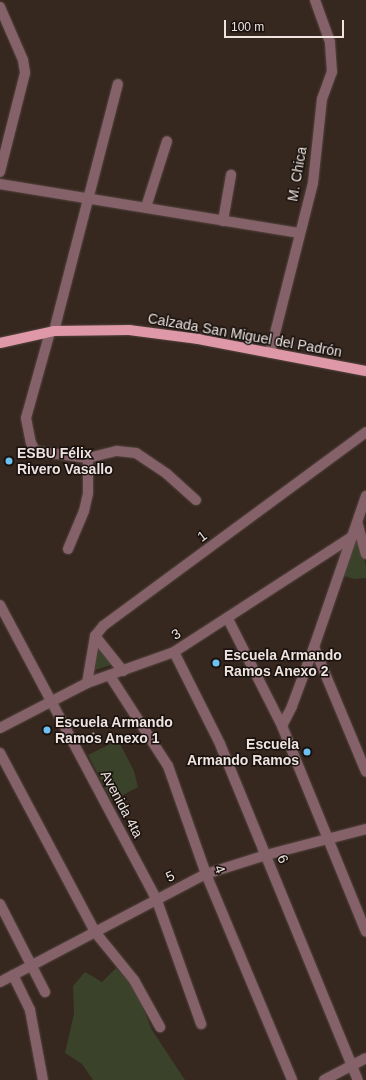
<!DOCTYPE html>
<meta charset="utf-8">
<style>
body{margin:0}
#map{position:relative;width:366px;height:1080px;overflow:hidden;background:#36271f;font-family:Helvetica,sans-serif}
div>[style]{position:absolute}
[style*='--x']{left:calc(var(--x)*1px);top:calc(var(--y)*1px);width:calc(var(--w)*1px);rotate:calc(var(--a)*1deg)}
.green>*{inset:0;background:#3b422a}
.path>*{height:1.5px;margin-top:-0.75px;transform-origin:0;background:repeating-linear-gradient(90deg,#8f827c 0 3px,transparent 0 6px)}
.roads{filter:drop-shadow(0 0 1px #53453e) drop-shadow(0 0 1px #53453e)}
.minor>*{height:10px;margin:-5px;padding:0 5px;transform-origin:5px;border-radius:5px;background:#856269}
.major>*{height:10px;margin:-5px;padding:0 5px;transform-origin:5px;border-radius:5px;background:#df98a7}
.dots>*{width:11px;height:11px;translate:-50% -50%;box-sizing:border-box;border:2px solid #18110e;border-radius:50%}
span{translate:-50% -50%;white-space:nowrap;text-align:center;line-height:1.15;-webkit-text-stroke:3px #18110e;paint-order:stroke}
.street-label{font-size:14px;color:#eee3de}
.poi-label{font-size:14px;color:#eee3de;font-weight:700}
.left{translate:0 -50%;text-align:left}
.right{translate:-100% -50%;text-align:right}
.scale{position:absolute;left:224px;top:20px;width:120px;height:18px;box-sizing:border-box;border:2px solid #eee3de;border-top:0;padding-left:5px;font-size:12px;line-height:14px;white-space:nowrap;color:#eee3de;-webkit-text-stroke:3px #18110e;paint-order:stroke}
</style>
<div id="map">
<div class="green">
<i style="clip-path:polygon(353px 543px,360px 543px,366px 566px,366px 578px,354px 579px,344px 576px)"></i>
<i style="clip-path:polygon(99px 646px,114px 664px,95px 670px)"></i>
<i style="clip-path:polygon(118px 740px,134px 771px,138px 787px,112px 801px,88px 755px)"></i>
<i style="clip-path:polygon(116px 968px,135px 988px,152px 1030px,185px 1080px,93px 1080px,82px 1064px,65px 1053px,74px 1014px,73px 986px,85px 972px,102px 982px)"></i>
</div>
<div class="path">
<i style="--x:82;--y:740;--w:14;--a:-30"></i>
</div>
<div class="roads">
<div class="minor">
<i style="--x:0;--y:7;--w:58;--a:66.5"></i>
<i style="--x:23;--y:60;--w:13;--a:81"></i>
<i style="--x:25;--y:73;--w:102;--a:104.2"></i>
<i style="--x:0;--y:184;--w:302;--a:9.3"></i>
<i style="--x:146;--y:207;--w:69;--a:-72.3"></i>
<i style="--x:223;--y:221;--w:47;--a:-80.1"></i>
<i style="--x:54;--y:331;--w:255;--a:-75.5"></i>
<i style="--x:50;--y:332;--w:89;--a:105.6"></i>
<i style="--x:26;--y:418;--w:25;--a:79"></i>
<i style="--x:31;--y:443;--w:9;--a:63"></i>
<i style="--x:35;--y:451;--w:53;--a:7.5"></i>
<i style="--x:88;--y:458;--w:30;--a:-14"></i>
<i style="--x:117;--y:451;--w:19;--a:6"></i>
<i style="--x:136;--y:453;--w:37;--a:34"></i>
<i style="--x:167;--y:474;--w:39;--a:42"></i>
<i style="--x:270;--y:353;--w:175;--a:-75.8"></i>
<i style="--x:313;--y:183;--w:84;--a:-83.9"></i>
<i style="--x:322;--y:99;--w:29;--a:-70"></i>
<i style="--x:332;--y:72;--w:30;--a:-94"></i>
<i style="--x:330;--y:42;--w:45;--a:-109.7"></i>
<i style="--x:358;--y:525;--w:30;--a:75"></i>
<i style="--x:68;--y:549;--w:41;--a:-67.2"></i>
<i style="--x:84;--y:511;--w:18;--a:-77"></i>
<i style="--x:88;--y:493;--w:35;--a:-90"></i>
<i style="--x:0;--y:605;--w:332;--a:62"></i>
<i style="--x:156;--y:898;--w:134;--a:70.3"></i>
<i style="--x:228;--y:619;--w:120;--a:63.2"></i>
<i style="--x:282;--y:726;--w:222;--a:67.8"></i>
<i style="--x:95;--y:636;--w:45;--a:51.3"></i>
<i style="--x:314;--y:647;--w:135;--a:67.4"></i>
<i style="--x:174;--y:652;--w:103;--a:63.4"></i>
<i style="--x:220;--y:744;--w:363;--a:67.7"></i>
<i style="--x:110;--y:676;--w:107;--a:57.2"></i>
<i style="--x:168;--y:766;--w:114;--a:70.6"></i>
<i style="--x:206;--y:874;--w:223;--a:67.3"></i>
<i style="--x:87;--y:683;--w:48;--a:-80.3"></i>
<i style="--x:95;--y:636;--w:13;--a:-51"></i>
<i style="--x:103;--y:626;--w:327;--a:-36.4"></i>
<i style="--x:282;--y:726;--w:22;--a:-63"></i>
<i style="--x:292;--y:706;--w:63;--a:-69.6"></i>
<i style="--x:314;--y:647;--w:160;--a:-71"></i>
<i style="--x:0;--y:728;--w:98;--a:-27.3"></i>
<i style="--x:87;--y:683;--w:92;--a:-19.6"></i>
<i style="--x:174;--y:652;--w:213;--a:-32.9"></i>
<i style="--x:0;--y:753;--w:203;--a:62"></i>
<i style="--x:95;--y:932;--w:62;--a:50.9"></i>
<i style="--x:134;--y:980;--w:54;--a:61"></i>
<i style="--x:0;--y:904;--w:99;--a:62.9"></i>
<i style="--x:13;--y:975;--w:39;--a:64"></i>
<i style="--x:30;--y:1010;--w:71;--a:79.5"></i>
<i style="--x:0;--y:982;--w:233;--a:-27.7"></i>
<i style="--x:206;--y:874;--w:63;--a:-17.6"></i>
<i style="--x:266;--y:855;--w:103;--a:-14.6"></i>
<i style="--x:324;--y:1080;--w:47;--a:-27.6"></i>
</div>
<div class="major">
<i style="--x:0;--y:343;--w:55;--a:-12.5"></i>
<i style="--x:54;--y:331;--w:75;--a:-0.8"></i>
<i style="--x:129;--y:330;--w:70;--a:7.4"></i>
<i style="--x:198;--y:339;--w:171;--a:10.8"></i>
</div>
</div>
<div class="dots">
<i style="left:9px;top:461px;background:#6dc2f3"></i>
<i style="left:216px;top:663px;background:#6dc2f3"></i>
<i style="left:47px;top:730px;background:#6dc2f3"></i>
<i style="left:307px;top:752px;background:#6dc2f3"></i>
</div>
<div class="street-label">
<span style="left:297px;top:174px;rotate:-80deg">M. Chica</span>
<span style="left:245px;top:335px;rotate:10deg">Calzada San Miguel del Padrón</span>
<span style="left:202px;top:536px;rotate:-36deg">1</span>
<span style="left:176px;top:634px;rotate:-32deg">3</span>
<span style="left:122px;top:804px;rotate:62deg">Avenida 4ta</span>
<span style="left:283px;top:859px;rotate:67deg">6</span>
<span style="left:220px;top:869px;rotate:69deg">4</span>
<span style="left:170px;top:876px;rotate:-26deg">5</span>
</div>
<div class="poi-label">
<span class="left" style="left:17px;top:461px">ESBU Félix<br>Rivero Vasallo</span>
<span class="left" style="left:224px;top:663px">Escuela Armando<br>Ramos Anexo 2</span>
<span class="left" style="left:55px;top:730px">Escuela Armando<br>Ramos Anexo 1</span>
<span class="right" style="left:299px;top:752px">Escuela<br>Armando Ramos</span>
</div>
<div class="scale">100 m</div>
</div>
